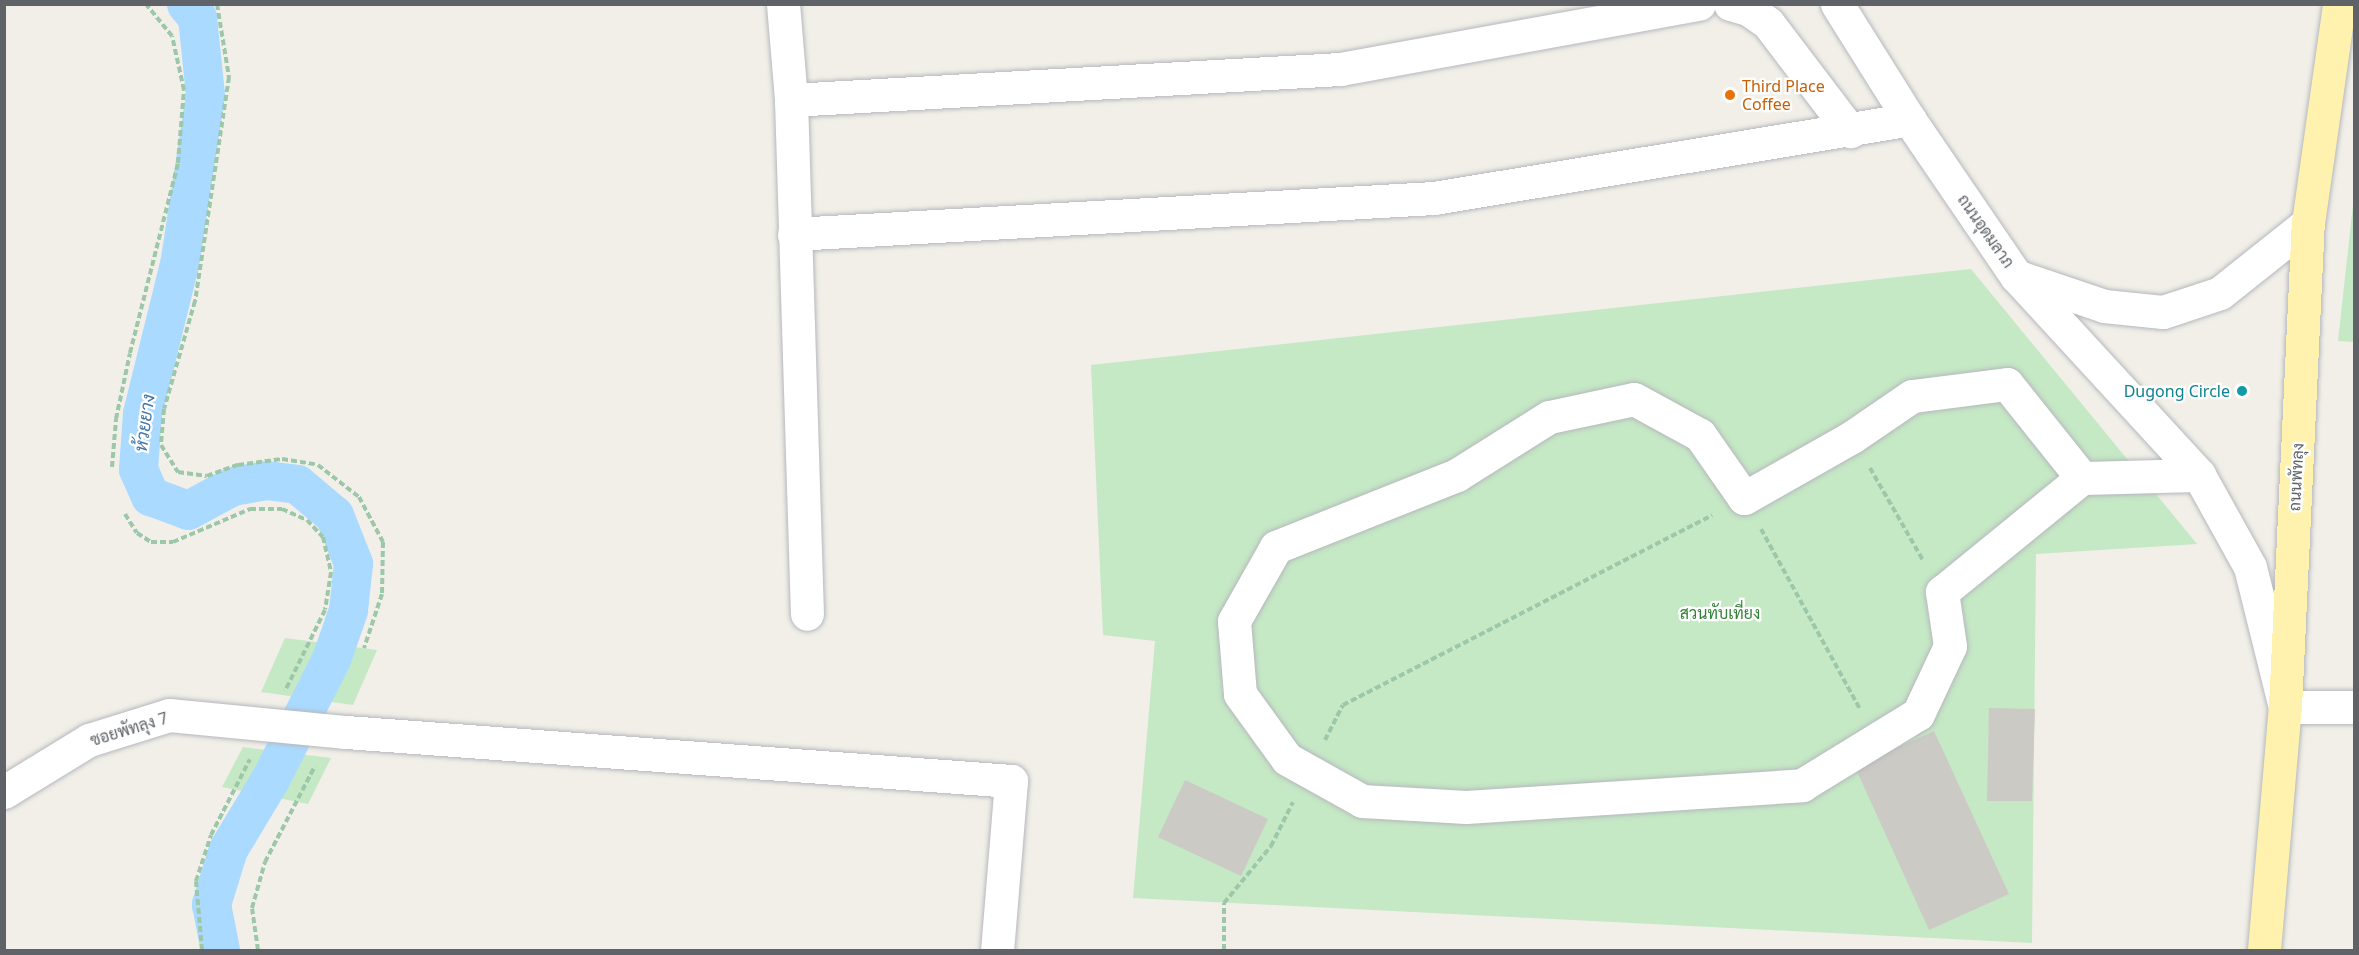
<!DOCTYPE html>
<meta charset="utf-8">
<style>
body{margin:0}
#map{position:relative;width:2359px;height:955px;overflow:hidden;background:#f1efe8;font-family:"Noto Sans",Sarabun,sans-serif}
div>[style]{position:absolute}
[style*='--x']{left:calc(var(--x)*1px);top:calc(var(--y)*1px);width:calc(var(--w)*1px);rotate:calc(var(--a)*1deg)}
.green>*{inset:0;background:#c5e8c5}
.canal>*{height:39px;margin:-19.5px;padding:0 19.5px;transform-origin:19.5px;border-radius:19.5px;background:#aadaff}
.building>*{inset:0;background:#cccac5}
.path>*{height:4px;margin-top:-2px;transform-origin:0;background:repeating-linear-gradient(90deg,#9cc7a9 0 6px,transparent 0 9px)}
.roads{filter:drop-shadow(0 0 2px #b5b8bc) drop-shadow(0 0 2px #b5b8bc)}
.minor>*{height:33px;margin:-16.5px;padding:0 16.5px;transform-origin:16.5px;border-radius:16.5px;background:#fff}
.major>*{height:33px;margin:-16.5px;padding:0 16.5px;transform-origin:16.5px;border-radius:16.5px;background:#fff2af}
.dots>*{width:16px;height:16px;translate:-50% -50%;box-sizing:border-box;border:3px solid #fff;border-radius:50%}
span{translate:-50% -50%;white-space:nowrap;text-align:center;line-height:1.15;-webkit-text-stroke:4.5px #fff;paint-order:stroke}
.food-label{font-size:16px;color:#c56008}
.left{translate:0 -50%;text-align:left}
.street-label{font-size:16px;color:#5f6368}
.culture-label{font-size:16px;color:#0d838f}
.right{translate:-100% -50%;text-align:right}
.park-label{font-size:16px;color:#348238}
.water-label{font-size:18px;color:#4174aa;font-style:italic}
.frame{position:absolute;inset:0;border:6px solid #5f6368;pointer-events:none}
</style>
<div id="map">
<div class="green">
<i style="clip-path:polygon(2354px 196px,2354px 342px,2338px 341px)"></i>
<i style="clip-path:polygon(1971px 269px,2197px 544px,2036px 554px,2032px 943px,1133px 898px,1155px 641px,1103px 635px,1091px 365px)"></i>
<i style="clip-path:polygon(285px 638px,377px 650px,353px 705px,261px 692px)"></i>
<i style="clip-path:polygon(243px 747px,331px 758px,308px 804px,222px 787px)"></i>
</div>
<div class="canal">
<i style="--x:186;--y:4;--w:17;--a:50"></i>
<i style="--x:197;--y:17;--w:78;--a:84.1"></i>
<i style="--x:205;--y:95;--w:171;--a:98.7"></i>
<i style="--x:179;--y:264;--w:154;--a:103.9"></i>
<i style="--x:142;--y:413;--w:56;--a:94.1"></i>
<i style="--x:138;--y:469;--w:30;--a:66"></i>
<i style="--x:150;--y:496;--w:40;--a:20.2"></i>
<i style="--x:188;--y:510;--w:50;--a:-28.6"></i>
<i style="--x:232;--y:486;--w:35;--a:-10"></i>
<i style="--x:266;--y:480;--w:31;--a:7"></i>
<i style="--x:297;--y:484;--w:48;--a:40"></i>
<i style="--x:334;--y:515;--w:52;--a:68.4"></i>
<i style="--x:353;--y:563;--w:47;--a:96.1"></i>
<i style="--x:348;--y:610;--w:52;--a:109.1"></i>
<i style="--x:331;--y:659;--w:137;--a:116.9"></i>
<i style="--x:269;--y:781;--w:79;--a:121.1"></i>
<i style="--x:228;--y:849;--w:58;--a:107.2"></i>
<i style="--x:211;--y:904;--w:47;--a:78.9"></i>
</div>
<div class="building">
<i style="clip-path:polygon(1989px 708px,2035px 709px,2032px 801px,1987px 801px)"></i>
<i style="clip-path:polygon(1934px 731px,2009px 894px,1929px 930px,1855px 767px)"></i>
<i style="clip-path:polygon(1185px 780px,1268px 819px,1241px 876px,1158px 837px)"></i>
</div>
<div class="path">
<i style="--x:217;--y:4;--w:74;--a:80.7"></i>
<i style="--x:229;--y:77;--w:227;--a:98.6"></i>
<i style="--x:195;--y:301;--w:112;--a:106"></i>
<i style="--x:164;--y:409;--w:36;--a:95"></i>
<i style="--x:161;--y:445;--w:32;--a:58"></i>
<i style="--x:178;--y:472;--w:29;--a:8"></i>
<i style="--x:207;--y:476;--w:33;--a:-20"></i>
<i style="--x:238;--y:465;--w:44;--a:-7.8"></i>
<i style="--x:282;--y:459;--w:36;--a:9"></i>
<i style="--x:318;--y:465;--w:52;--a:38"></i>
<i style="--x:359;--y:497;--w:51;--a:61.9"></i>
<i style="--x:383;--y:542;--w:52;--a:91.1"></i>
<i style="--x:382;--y:594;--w:57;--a:108.4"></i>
<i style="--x:112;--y:467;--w:48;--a:-85.2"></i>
<i style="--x:116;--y:419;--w:67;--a:-78"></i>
<i style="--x:130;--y:353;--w:196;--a:-75.8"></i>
<i style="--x:178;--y:163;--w:73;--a:-85.3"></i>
<i style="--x:184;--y:90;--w:55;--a:-102.5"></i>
<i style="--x:172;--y:36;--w:41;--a:-129.1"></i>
<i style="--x:1870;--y:468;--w:106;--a:60.1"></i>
<i style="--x:125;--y:514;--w:22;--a:58"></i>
<i style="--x:137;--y:533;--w:17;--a:33"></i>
<i style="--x:151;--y:542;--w:22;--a:0"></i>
<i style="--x:173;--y:542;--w:84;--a:-23.2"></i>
<i style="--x:250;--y:509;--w:32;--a:0"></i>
<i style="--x:282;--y:509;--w:27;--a:24"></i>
<i style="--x:307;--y:520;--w:23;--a:47"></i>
<i style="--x:323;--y:537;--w:36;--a:77"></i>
<i style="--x:331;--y:572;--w:38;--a:99"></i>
<i style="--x:325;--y:610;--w:90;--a:116.3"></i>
<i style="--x:1761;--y:529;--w:205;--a:61.2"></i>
<i style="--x:1325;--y:740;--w:39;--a:-63"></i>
<i style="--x:1343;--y:705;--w:415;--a:-27.2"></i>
<i style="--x:202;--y:950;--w:69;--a:-95"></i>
<i style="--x:196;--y:881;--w:48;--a:-71.9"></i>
<i style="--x:211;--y:835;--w:85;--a:-62.8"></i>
<i style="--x:258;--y:950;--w:42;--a:-98.1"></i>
<i style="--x:252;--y:908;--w:48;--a:-74.2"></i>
<i style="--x:265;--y:862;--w:108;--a:-62.5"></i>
<i style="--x:1224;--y:950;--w:47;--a:-90"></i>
<i style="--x:1224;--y:903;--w:74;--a:-50.5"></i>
<i style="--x:1271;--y:846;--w:49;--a:-63.4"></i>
</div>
<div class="roads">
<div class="minor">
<i style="--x:783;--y:4;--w:96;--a:85.2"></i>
<i style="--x:791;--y:100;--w:514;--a:88.22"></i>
<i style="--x:1730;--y:4;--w:19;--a:16"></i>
<i style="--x:1748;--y:9;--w:24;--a:35"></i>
<i style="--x:1768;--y:23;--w:136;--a:52.8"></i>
<i style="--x:1837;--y:4;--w:136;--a:57.9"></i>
<i style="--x:1909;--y:119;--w:190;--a:55.7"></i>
<i style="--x:2016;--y:276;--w:93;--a:18.8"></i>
<i style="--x:2104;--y:306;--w:59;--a:5.8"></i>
<i style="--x:2163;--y:312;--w:60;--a:-18.4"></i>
<i style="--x:2220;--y:293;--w:112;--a:-38.5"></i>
<i style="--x:791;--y:100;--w:550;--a:-3.23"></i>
<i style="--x:1340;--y:69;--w:365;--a:-10.3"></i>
<i style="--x:794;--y:234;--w:641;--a:-3.22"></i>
<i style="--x:1434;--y:198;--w:482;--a:-9.4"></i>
<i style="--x:2018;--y:278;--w:268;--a:47.4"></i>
<i style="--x:2199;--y:475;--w:105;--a:61"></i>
<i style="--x:2250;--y:567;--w:144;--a:76"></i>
<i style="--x:2285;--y:707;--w:69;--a:0"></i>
<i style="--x:2082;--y:478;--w:120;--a:-128.6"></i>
<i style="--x:2007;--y:384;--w:96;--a:172.8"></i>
<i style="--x:1912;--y:396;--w:73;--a:145.7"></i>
<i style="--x:1852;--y:437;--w:124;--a:150.5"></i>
<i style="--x:1744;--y:498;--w:77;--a:-124.9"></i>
<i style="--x:1700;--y:435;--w:75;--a:-151.4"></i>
<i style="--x:1634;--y:399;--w:87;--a:168"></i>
<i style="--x:1549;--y:417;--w:109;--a:147.8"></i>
<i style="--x:1457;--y:475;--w:195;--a:158.3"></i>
<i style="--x:1276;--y:547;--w:85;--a:119.6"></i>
<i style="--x:1234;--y:621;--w:73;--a:85.3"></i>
<i style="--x:1240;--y:694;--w:80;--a:54.1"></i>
<i style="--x:1287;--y:759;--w:86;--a:29.2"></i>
<i style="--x:1362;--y:801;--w:104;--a:3.3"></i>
<i style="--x:1466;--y:807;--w:337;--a:-3.7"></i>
<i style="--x:1802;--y:785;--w:136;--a:-31.5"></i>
<i style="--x:1918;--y:714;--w:75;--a:-64.8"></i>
<i style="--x:1950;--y:646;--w:55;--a:-98.4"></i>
<i style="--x:1942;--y:592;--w:181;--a:-39.2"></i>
<i style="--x:2082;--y:478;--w:117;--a:-1.5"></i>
<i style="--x:4;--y:792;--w:100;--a:-31.5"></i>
<i style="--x:89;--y:740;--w:84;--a:-17.4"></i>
<i style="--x:169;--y:715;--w:178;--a:5.5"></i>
<i style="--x:346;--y:732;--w:667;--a:4.21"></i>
<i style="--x:1011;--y:781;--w:170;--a:94.7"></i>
</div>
<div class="major">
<i style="--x:2264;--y:950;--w:244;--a:-85.1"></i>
<i style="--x:2285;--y:707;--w:485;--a:-87.3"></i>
<i style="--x:2308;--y:223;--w:221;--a:-81.9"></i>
</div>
</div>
<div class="dots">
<i style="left:1730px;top:95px;background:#e8710a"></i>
<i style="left:2242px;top:391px;background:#0f9aa8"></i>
</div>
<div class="food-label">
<span class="left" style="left:1742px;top:95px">Third Place<br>Coffee</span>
</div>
<div class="street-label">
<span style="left:1986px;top:231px;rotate:55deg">ถนนอุดมลาภ</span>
<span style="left:2296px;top:477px;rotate:-87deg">ถนนพัทลุง</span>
<span style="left:129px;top:729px;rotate:-17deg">ซอยพัทลุง 7</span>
</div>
<div class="culture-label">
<span class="right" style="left:2230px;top:391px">Dugong Circle</span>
</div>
<div class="park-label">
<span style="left:1720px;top:613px">สวนทับเที่ยง</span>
</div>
<div class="water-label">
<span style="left:144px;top:423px;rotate:-82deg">ห้วยยาง</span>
</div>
<div class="frame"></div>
</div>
